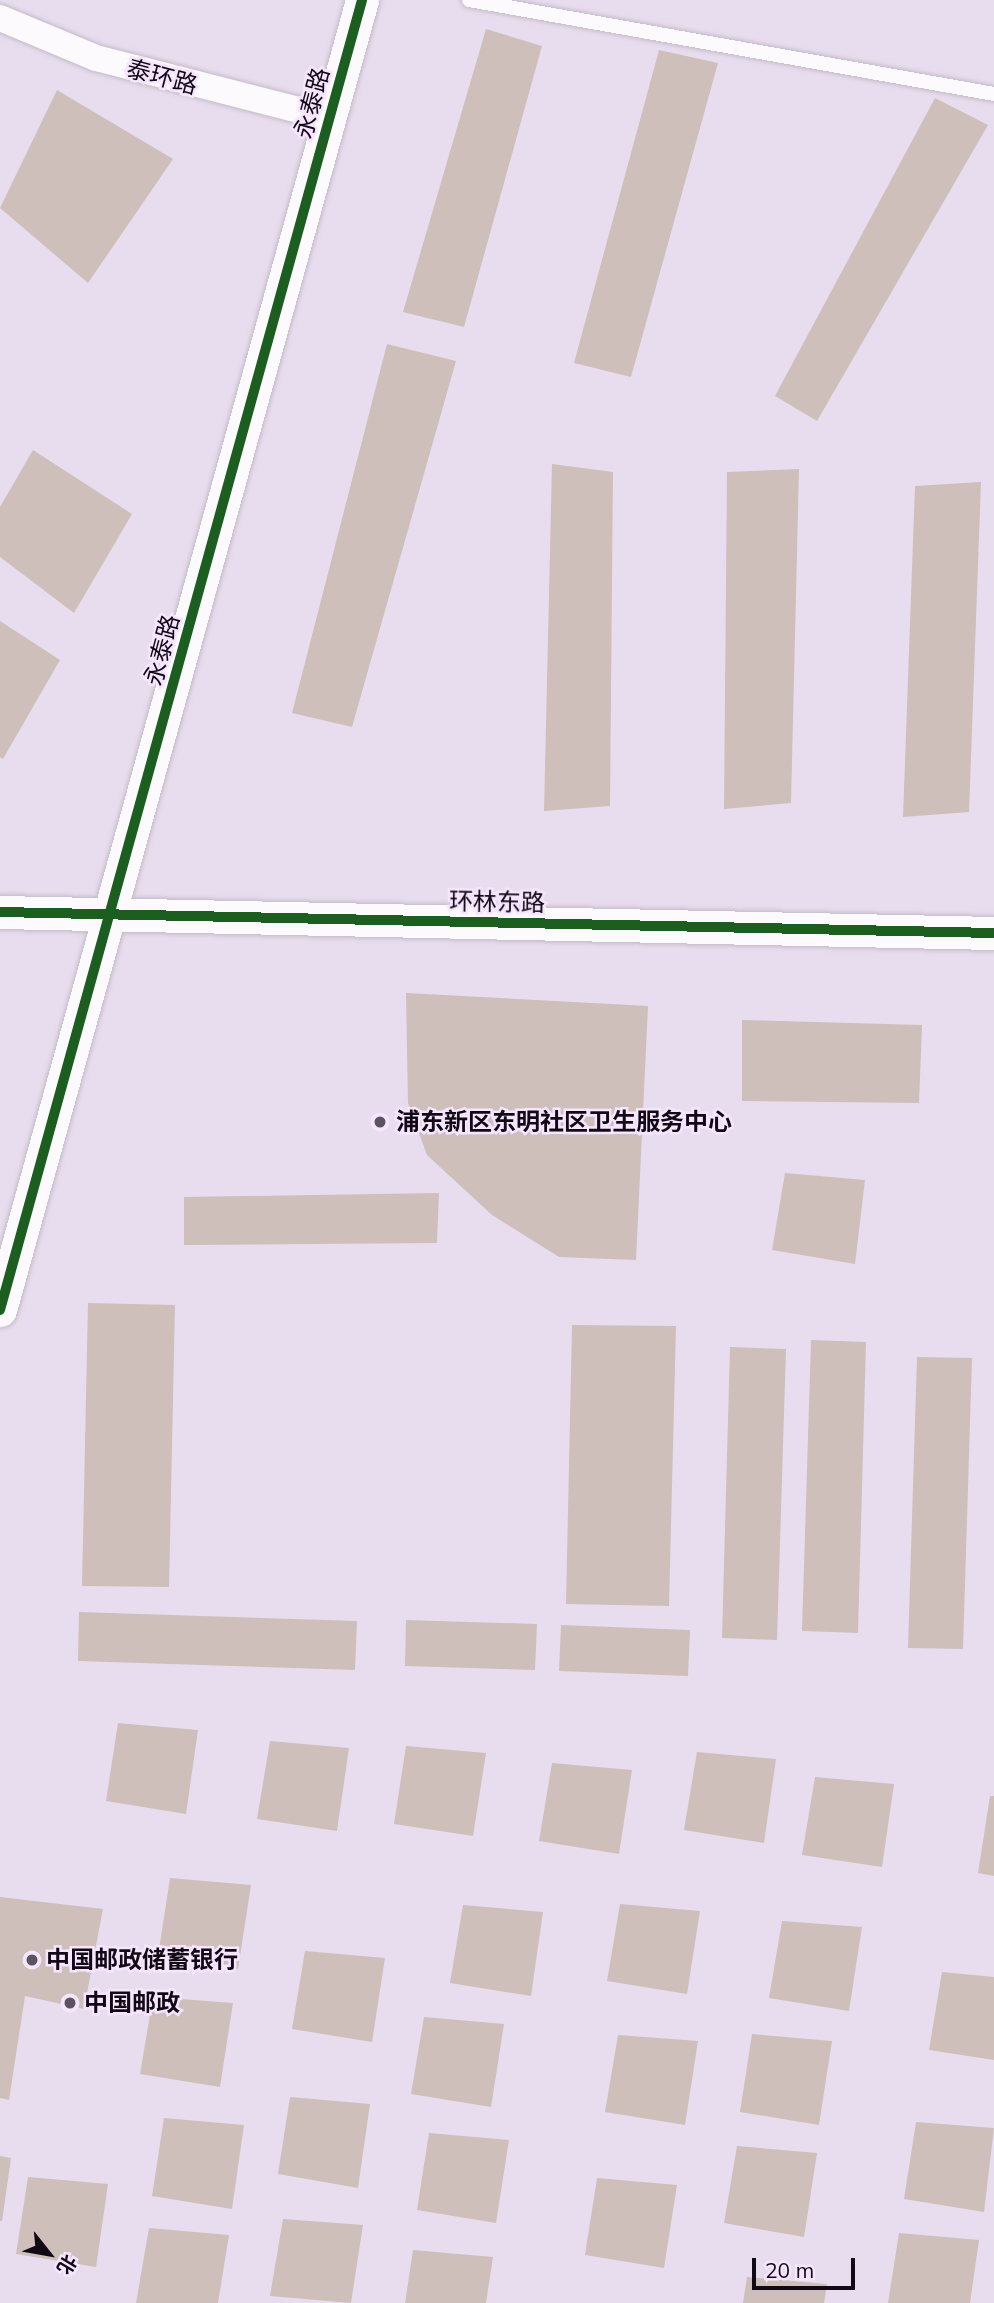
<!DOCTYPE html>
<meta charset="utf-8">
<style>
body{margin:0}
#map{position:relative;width:994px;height:2303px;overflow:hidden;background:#e8ddee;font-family:Mulish,"Noto Sans SC",sans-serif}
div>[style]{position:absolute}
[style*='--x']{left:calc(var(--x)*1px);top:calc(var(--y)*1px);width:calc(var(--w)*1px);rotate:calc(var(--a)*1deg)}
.building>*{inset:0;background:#cebfbb}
.roads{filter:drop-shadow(0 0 2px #c3bac7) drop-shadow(0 0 2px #c3bac7)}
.service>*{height:14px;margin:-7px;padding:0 7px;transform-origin:7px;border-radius:7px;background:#fcfafc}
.minor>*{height:26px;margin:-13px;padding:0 13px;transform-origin:13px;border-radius:13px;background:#fcfafc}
.tertiary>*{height:33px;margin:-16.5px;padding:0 16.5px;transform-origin:16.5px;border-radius:16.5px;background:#fcfafc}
.cycleway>*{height:10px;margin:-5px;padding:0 5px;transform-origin:5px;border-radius:5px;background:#1b5e20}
.dots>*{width:19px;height:19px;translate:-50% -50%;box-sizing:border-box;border:4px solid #f6e5fe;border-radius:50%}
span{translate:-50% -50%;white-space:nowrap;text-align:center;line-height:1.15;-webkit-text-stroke:5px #f6e5fe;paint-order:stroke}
.street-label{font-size:24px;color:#110913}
.poi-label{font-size:24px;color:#110913;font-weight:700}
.left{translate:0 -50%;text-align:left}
.north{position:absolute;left:14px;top:2219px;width:70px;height:70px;-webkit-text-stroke:5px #f6e5fe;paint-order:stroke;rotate:121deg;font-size:19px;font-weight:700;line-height:28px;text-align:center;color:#110913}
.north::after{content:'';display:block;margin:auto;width:24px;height:32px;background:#110913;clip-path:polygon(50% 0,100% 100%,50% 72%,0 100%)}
.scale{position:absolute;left:752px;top:2258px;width:103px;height:32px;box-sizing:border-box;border:4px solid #110913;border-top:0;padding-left:9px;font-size:21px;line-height:24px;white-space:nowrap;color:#110913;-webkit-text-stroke:5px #f6e5fe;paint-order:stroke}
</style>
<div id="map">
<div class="building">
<i style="clip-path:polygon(486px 29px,542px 46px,464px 327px,403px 312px)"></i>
<i style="clip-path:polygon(659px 50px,718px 63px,631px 377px,574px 363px)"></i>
<i style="clip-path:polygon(57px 90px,173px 159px,88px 283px,0 208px)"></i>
<i style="clip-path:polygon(935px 98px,988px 125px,817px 421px,775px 396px)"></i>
<i style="clip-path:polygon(387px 344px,456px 361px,352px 727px,292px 713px)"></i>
<i style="clip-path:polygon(33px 450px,132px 514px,74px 613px,0 557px,0 507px)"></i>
<i style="clip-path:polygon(552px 464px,613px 472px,610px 806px,544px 811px)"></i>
<i style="clip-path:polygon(799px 469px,791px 803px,724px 809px,727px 472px)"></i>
<i style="clip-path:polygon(981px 482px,969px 812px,903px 817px,915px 486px)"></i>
<i style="clip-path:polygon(0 621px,60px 660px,3px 759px,0 757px)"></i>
<i style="clip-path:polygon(406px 993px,648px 1006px,636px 1260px,559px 1257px,492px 1215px,427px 1155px,408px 1103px)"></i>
<i style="clip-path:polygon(742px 1020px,922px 1025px,919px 1103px,742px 1101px)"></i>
<i style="clip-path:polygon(785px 1173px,865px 1180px,855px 1264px,772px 1250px)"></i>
<i style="clip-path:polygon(439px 1193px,437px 1243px,184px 1245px,184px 1197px)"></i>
<i style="clip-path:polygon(88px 1303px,175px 1305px,169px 1587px,82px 1586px)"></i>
<i style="clip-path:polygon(572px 1325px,676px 1326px,669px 1606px,566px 1604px)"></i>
<i style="clip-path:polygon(811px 1340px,866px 1342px,858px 1633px,802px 1631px)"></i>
<i style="clip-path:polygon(730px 1347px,786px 1349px,777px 1640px,722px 1638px)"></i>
<i style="clip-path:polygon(917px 1357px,972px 1358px,963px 1649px,908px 1648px)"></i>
<i style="clip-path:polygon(79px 1612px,357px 1621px,355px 1670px,78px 1661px)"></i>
<i style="clip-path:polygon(406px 1620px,537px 1624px,535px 1670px,405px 1666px)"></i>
<i style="clip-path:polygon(561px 1625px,690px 1630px,688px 1676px,559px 1671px)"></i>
<i style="clip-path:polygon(118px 1723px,198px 1730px,186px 1814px,106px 1801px)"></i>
<i style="clip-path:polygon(270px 1741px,349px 1748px,337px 1831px,257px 1819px)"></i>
<i style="clip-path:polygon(406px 1746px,486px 1753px,473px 1836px,394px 1824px)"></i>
<i style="clip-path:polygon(697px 1752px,776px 1759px,764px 1843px,684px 1830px)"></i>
<i style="clip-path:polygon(552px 1763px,632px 1770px,619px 1854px,539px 1841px)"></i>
<i style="clip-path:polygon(815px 1777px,894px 1784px,882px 1867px,802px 1855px)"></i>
<i style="clip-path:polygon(990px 1796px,994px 1796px,994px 1876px,978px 1873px)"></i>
<i style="clip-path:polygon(170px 1878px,251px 1885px,238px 1969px,158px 1956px)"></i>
<i style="clip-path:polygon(0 1897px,103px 1909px,84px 2009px,25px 1996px,9px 2100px,0 2098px)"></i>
<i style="clip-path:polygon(620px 1904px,700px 1911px,687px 1994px,607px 1981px)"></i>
<i style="clip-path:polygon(463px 1905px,543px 1912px,531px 1996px,450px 1983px)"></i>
<i style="clip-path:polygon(782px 1921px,862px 1927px,849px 2011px,769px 1998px)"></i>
<i style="clip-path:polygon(305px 1951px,385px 1958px,372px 2042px,292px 2029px)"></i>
<i style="clip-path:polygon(942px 1972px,994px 1977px,994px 2060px,929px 2050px)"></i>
<i style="clip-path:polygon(153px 1997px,233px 2003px,220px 2087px,140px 2074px)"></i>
<i style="clip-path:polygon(424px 2017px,504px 2024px,491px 2107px,411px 2094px)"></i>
<i style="clip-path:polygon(752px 2034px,832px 2041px,819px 2125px,740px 2112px)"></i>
<i style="clip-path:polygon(618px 2035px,698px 2041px,685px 2125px,605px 2112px)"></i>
<i style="clip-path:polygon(290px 2097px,370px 2104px,358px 2188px,278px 2174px)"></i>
<i style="clip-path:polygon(164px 2118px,244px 2125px,232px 2209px,152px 2196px)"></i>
<i style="clip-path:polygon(916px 2122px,994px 2128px,984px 2212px,904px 2199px)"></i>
<i style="clip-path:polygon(429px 2133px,509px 2140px,496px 2223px,417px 2210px)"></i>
<i style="clip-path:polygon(737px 2146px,817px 2153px,804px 2237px,724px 2223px)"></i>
<i style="clip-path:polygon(0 2156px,11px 2158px,2px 2221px,0 2221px)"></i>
<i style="clip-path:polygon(28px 2177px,108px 2184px,96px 2267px,16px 2254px)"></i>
<i style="clip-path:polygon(597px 2178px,677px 2185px,664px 2268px,585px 2255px)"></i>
<i style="clip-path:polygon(283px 2219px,363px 2225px,351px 2303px,270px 2296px)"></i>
<i style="clip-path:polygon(149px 2228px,229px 2235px,218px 2303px,136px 2303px)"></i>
<i style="clip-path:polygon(899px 2233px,979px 2240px,970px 2303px,888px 2303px)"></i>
<i style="clip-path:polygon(413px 2250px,493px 2257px,486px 2303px,405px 2303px)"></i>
<i style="clip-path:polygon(747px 2277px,827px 2284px,824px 2303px,743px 2303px)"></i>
</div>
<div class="roads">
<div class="service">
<i style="--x:469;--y:0;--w:533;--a:10.15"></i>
</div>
<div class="minor">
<i style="--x:0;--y:18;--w:104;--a:22.6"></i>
<i style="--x:96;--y:58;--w:242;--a:14.4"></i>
</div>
<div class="tertiary">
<i style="--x:0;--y:912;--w:994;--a:1.21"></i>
<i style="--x:0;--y:1310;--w:1359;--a:-74.55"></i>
</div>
</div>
<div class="cycleway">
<i style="--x:0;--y:912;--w:994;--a:1.21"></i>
<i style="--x:0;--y:1310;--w:1359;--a:-74.55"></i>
</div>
<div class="dots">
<i style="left:380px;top:1122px;background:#5c5360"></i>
<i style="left:32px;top:1960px;background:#5c5360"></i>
<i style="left:70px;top:2003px;background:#5c5360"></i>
</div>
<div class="street-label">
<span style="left:162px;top:77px;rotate:15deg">泰环路</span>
<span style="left:312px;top:103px;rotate:-75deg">永泰路</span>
<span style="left:162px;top:650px;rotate:-75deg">永泰路</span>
<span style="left:497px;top:902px;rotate:1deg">环林东路</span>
</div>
<div class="poi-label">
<span class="left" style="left:396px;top:1122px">浦东新区东明社区卫生服务中心</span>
<span class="left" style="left:46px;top:1960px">中国邮政储蓄银行</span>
<span class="left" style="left:84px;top:2003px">中国邮政</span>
</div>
<div class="north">北</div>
<div class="scale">20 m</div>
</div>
